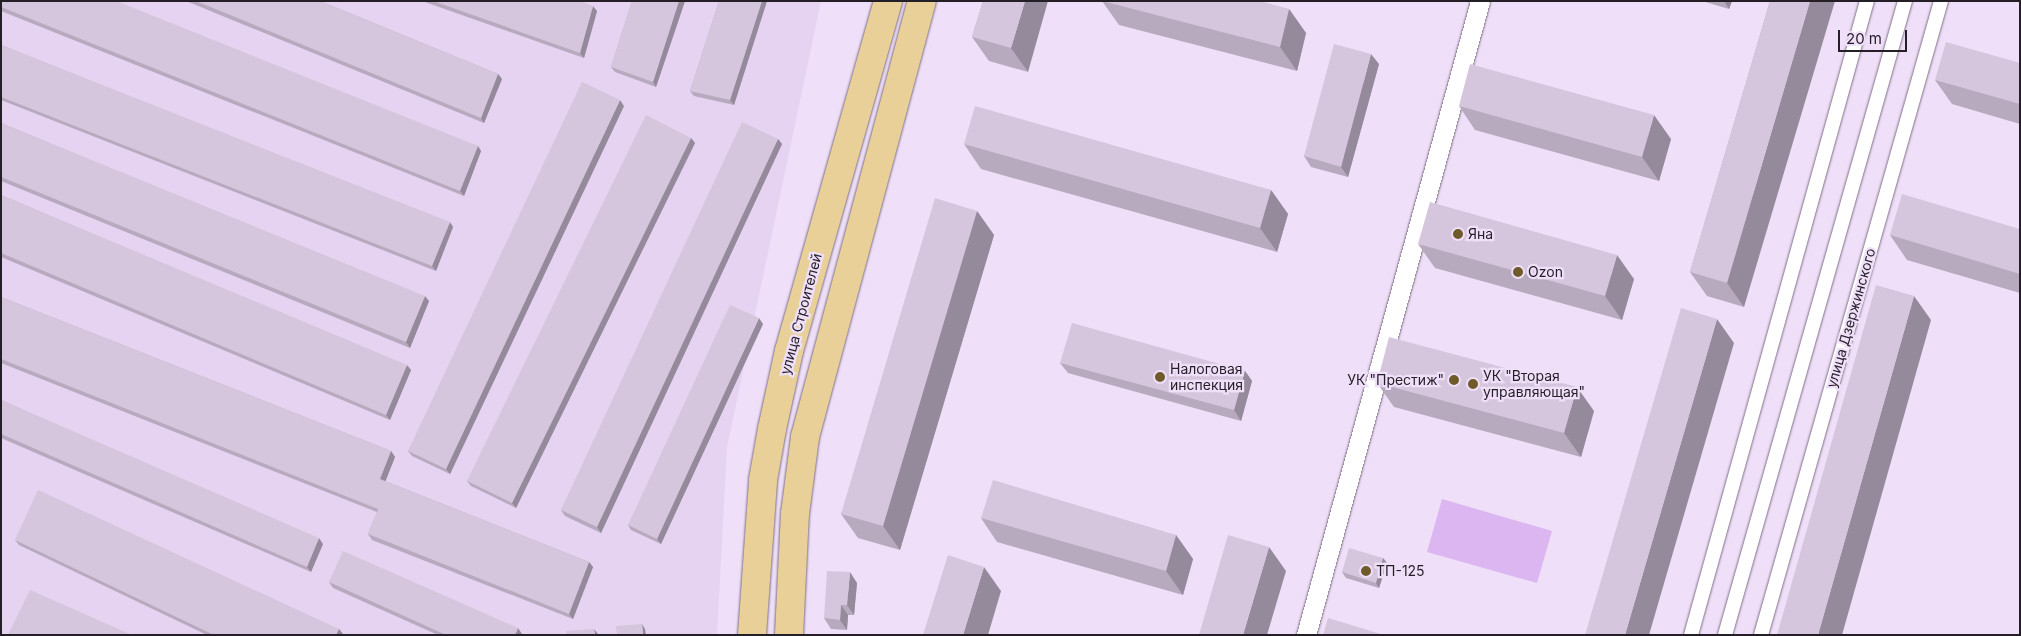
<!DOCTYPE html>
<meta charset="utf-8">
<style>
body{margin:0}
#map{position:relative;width:2021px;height:636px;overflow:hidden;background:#efdff8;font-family:Inter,sans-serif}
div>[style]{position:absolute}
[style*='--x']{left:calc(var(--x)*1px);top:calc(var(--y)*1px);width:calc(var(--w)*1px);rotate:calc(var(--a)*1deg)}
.built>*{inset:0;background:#e6d2f1}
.green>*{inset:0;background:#dcb6f0}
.roads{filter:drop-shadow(0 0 1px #7e7086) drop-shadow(0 0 1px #7e7086)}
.pedestrian>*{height:14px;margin:-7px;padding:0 7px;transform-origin:7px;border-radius:7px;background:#fff}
.minor>*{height:19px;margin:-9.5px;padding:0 9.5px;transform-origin:9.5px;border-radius:9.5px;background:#fff}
.primary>*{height:28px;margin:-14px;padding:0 14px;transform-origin:14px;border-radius:14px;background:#e8d098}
.wall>*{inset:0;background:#b7a9be}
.shaded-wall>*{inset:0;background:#958a9b}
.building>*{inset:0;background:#d5c5dd}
.dots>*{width:14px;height:14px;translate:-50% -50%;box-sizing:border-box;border:2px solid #efdff8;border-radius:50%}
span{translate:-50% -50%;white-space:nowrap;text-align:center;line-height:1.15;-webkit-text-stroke:4.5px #efdff8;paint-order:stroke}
.poi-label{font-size:14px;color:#241f27}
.left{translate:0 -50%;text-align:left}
.right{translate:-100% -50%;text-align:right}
.street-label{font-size:14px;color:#241f27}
.frame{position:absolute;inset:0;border:2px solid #241f27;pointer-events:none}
.scale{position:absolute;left:1838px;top:30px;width:69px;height:22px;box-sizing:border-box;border:2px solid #241f27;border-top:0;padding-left:6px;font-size:15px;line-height:18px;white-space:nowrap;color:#241f27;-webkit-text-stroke:4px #efdff8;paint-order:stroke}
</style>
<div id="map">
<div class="built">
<i style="clip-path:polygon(1px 1px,821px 1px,727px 447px,717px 635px,1px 635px)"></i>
</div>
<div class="green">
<i style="clip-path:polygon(1442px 499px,1552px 531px,1537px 583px,1427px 552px)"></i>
</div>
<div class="roads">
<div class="pedestrian">
<i style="--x:1691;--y:635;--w:658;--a:-74.49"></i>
<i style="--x:1725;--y:635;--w:659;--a:-74.15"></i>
<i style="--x:1761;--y:635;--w:659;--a:-74.15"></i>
</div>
<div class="minor">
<i style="--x:1306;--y:635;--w:657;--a:-74.65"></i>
</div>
<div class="primary">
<i style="--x:752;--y:635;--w:155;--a:-85.9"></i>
<i style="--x:763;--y:480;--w:52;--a:-80"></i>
<i style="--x:772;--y:429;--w:80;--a:-77.7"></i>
<i style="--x:789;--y:351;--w:364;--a:-74.2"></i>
<i style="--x:789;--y:635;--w:121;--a:-87.2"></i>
<i style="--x:795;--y:514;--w:78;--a:-82.6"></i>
<i style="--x:805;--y:437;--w:451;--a:-75"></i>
</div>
</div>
<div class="wall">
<i style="clip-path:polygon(1px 1px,478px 146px,481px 151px,464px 196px,1px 11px)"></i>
<i style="clip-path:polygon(186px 1px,320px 1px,498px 74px,502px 79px,484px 123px)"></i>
<i style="clip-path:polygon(422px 1px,580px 1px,597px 11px,584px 58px)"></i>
<i style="clip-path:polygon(632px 1px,685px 1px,656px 87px,615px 72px,611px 67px)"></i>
<i style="clip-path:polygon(719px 1px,767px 1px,734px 105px,694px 96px,690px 91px)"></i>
<i style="clip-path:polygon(983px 1px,1028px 72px,989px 61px,972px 37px)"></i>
<i style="clip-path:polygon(1102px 1px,1289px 9px,1306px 33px,1297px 71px,1119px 25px)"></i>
<i style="clip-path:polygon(1702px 1px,1732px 1px,1729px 9px)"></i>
<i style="clip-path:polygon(1770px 1px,1744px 307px,1707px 296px,1690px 272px)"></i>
<i style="clip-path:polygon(1px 45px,453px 227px,436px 271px,1px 100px)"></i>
<i style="clip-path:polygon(2020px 63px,2020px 124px,1952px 104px,1935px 80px)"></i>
<i style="clip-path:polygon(1379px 64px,1348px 177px,1311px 167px,1304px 156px)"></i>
<i style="clip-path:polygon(624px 106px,450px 474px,412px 456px,408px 451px)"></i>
<i style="clip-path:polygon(1459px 106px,1671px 139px,1659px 181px,1475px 130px)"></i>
<i style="clip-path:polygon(1px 123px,429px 301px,410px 348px,1px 181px)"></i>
<i style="clip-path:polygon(691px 138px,695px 143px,516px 508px,471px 486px,467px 481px)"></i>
<i style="clip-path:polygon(778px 139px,782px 144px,601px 533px,565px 516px,561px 510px)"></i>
<i style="clip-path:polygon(964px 144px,1271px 190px,1288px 214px,1277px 252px,981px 169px)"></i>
<i style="clip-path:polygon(1px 195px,411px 370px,390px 420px,1px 257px)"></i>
<i style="clip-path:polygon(977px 211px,994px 235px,900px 550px,858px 538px,841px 514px)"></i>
<i style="clip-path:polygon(2020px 229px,2020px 293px,1907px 260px,1890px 235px)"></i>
<i style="clip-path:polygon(1418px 244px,1634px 279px,1622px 320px,1435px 268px)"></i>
<i style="clip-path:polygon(1px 297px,391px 451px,395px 457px,385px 481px,589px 562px,593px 567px,573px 619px,372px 540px,368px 534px,377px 512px,1px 363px)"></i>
<i style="clip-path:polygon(763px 324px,661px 544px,631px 530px,628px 525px)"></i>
<i style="clip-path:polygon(1060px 363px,1245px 371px,1252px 381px,1241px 421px,1068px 373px)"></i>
<i style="clip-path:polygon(1377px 383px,1594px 411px,1581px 457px,1394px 407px)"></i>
<i style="clip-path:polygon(1px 400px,323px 544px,311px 572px,1px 438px)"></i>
<i style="clip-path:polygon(981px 518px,1176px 535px,1193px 559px,1183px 595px,997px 542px)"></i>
<i style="clip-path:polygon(15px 540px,339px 629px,343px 635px,207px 635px,19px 545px)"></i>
<i style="clip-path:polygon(1383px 558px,1387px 563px,1379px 588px,1346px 578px,1342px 572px)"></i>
<i style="clip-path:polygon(329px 582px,522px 634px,521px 635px,438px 635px,333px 588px)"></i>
<i style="clip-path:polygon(857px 583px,854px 615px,848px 615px,847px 630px,831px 629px,824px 618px)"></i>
</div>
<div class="shaded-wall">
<i style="clip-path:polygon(679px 1px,685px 1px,656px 87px,653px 82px)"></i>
<i style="clip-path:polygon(762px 1px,767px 1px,734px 105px,730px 100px)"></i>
<i style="clip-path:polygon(1025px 1px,1048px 1px,1028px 72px,1011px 48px)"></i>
<i style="clip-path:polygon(1724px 1px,1732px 1px,1729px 9px)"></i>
<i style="clip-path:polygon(1810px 1px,1835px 1px,1744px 307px,1727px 283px)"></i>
<i style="clip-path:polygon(593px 6px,597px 11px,584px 58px,580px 53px)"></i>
<i style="clip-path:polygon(1289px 9px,1306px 33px,1297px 71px,1280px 47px)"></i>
<i style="clip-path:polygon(1371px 54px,1379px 64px,1348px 177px,1341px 167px)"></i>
<i style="clip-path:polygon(498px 74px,502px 79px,484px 123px,481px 118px)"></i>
<i style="clip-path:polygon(620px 100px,624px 106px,450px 474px,446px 469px)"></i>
<i style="clip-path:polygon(1654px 115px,1671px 139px,1659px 181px,1642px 157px)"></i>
<i style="clip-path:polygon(691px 138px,695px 143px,516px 508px,512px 503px)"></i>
<i style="clip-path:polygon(778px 139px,782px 144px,601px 533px,597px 527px)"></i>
<i style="clip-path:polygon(478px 146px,481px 151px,464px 196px,460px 191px)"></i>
<i style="clip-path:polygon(1271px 190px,1288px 214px,1277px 252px,1260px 228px)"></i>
<i style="clip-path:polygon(977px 211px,994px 235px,900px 550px,883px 526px)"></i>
<i style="clip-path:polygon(450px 222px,453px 227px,436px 271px,432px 266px)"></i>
<i style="clip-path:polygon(1617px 255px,1634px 279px,1622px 320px,1605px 296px)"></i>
<i style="clip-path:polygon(425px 296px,429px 301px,410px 348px,406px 342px)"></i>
<i style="clip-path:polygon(1914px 296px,1931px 320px,1842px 635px,1818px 635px)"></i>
<i style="clip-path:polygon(759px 318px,763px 324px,661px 544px,657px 539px)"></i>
<i style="clip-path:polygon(1717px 319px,1734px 343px,1649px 635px,1625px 635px)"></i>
<i style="clip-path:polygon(407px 365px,411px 370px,390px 420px,386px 415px)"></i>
<i style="clip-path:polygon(1245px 371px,1252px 381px,1241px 421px,1234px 410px)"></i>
<i style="clip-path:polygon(1577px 387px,1594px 411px,1581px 457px,1564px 433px)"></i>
<i style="clip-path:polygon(391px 451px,395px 457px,384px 485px,380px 479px)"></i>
<i style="clip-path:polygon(1176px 535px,1193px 559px,1183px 595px,1166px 571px)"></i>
<i style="clip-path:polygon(319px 538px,323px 544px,311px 572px,307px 567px)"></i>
<i style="clip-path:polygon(1269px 547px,1286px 571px,1267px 635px,1243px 635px)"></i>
<i style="clip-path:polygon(1383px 558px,1387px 563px,1379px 588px,1376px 583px)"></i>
<i style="clip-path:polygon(589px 562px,593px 567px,573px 619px,569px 614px)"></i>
<i style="clip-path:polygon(984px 567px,1001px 591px,988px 635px,963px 635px)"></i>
<i style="clip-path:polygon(850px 572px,857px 583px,854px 615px,847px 605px)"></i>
<i style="clip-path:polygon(841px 605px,848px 615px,847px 630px,840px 620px)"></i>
<i style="clip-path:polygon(642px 624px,645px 629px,646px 635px,643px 635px)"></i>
<i style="clip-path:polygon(518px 628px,522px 634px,521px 635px,515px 635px)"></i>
<i style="clip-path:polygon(339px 629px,343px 634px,336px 635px)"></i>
<i style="clip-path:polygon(594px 629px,598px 634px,598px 635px,595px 635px)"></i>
</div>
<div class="building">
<i style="clip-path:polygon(1px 1px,116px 1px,478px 146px,460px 191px,1px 7px)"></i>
<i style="clip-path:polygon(196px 1px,320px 1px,498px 74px,481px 118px)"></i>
<i style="clip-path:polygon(433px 1px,580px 1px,593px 6px,580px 53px)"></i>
<i style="clip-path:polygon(632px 1px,679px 1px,653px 82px,611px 67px)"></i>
<i style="clip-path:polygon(719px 1px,762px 1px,730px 100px,690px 91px)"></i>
<i style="clip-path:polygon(983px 1px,1025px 1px,1011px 48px,972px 37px)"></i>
<i style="clip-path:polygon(1102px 1px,1260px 1px,1289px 9px,1280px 47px)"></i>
<i style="clip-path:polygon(1770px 1px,1810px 1px,1727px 283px,1690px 272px)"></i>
<i style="clip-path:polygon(1946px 42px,2020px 63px,2020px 104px,1935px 80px)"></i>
<i style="clip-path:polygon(1334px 44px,1371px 54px,1341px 167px,1304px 156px)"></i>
<i style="clip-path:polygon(1px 45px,450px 222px,432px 266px,1px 97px)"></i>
<i style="clip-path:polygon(1470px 64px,1654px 115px,1642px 157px,1459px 106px)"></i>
<i style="clip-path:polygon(582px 82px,620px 100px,446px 469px,408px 451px)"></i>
<i style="clip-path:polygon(975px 106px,1271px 190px,1260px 228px,964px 144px)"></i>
<i style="clip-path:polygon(646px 115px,691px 138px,512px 503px,467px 481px)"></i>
<i style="clip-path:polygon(742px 122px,778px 139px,597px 527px,561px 510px)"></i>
<i style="clip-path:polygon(1px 123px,425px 296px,406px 342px,1px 177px)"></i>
<i style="clip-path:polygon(1902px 194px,2020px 229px,2020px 274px,1890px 235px)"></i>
<i style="clip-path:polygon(1px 195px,407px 365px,386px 415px,1px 253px)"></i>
<i style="clip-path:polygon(935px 198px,977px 211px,883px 526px,841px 514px)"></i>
<i style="clip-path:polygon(1430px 202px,1617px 255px,1605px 296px,1418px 244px)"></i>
<i style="clip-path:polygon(1876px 285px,1914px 296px,1818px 635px,1777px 635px)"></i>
<i style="clip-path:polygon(1px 297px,391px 451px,380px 479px,589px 562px,569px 614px,368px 534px,378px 509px,1px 359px)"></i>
<i style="clip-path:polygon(730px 305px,759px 318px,657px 539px,628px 525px)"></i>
<i style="clip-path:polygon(1681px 308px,1717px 319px,1625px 635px,1585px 635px)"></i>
<i style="clip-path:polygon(1072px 323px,1245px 371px,1234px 410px,1060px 363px)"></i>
<i style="clip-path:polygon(1389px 337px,1577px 387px,1564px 433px,1377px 383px)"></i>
<i style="clip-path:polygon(1px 400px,319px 538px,307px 567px,1px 434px)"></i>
<i style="clip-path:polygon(993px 480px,1176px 535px,1166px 571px,981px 518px)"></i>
<i style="clip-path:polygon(38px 490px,339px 629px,336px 635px,214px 635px,15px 540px)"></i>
<i style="clip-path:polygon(1228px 535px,1269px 547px,1243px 635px,1199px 635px)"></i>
<i style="clip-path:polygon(1349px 548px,1383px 558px,1376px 583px,1342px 572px)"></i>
<i style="clip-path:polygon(343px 551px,518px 628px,515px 635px,446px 635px,329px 582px)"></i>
<i style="clip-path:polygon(948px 555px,984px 567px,963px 635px,923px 635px)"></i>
<i style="clip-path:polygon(827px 571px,850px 572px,847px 605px,841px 605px,840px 620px,824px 618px)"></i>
<i style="clip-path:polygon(30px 590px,132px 635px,8px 635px)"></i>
<i style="clip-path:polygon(1328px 618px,1384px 635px,1323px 635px)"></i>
<i style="clip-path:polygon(642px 624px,643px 635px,617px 635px,616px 626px)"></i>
<i style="clip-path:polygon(594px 629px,595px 635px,567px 635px,566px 631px)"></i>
</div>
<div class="dots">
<i style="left:1458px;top:234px;background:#6f5a29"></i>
<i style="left:1518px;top:272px;background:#6f5a29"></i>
<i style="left:1160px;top:377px;background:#6f5a29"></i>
<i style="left:1454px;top:380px;background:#6f5a29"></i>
<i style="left:1473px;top:384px;background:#6f5a29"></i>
<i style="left:1366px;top:571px;background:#6f5a29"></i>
</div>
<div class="poi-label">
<span class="left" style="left:1468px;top:234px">Яна</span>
<span class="left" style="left:1528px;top:272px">Ozon</span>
<span class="left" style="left:1170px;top:377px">Налоговая<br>инспекция</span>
<span class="left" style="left:1483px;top:384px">УК "Вторая<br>управляющая"</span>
<span class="right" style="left:1444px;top:380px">УК "Престиж"</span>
<span class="left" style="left:1376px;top:571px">ТП-125</span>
</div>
<div class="street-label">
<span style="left:801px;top:314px;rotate:-75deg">улица Строителей</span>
<span style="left:1851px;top:318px;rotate:-74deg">улица Дзержинского</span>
</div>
<div class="frame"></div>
<div class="scale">20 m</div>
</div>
